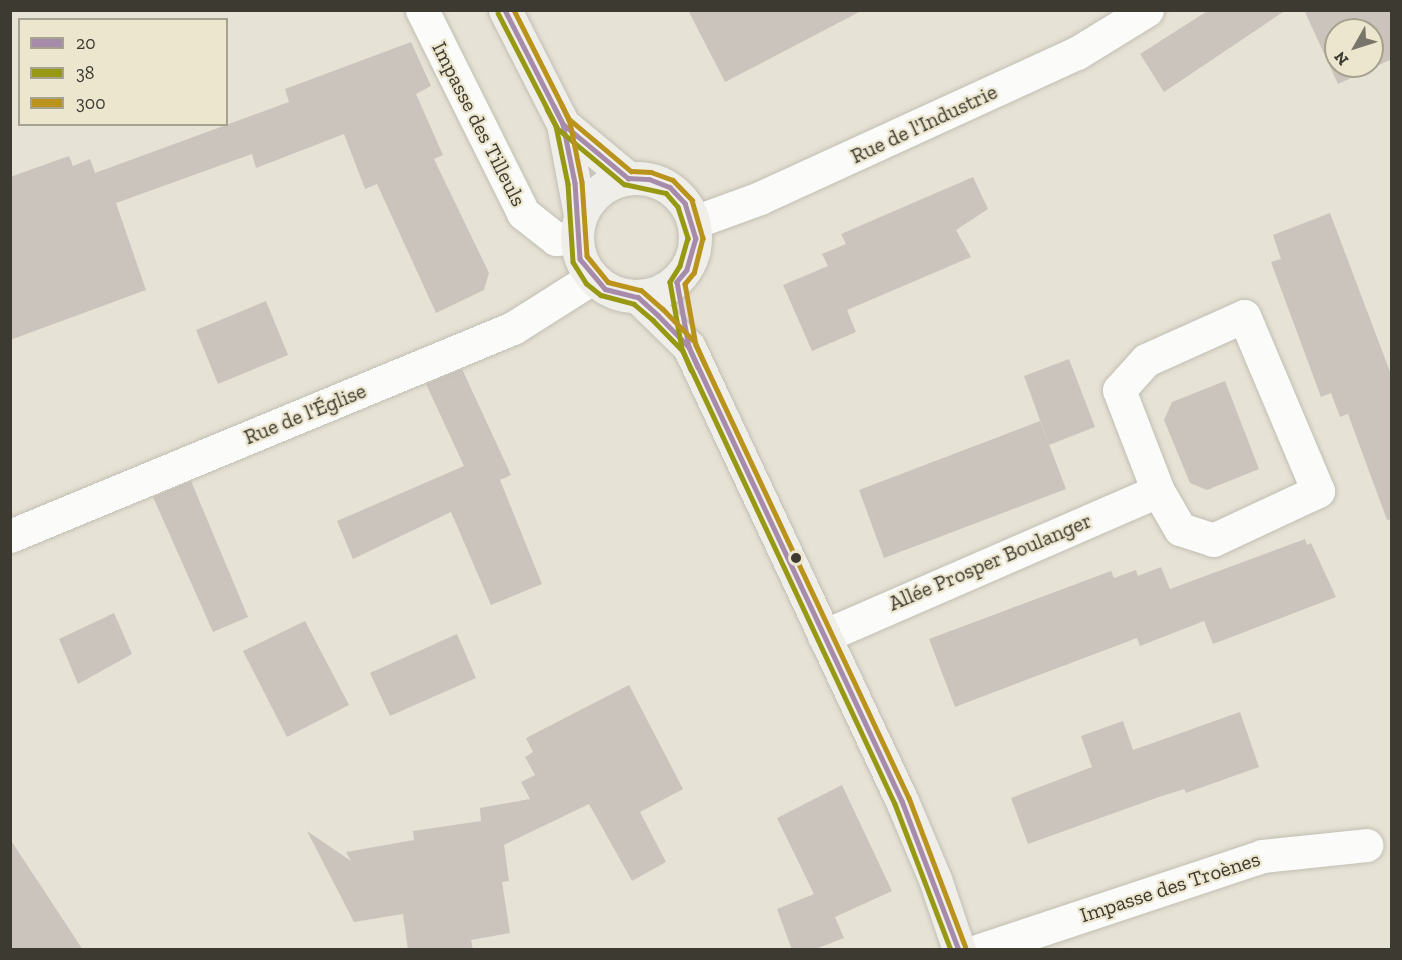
<!DOCTYPE html>
<meta charset="utf-8">
<style>
body{margin:0}
#map{position:relative;width:1402px;height:960px;overflow:hidden;background:#e6e2d5;font-family:"Zilla Slab",serif}
div>[style]{position:absolute}
[style*='--x']{left:calc(var(--x)*1px);top:calc(var(--y)*1px);width:calc(var(--w)*1px);rotate:calc(var(--a)*1deg)}
.building>*{inset:0;background:#cbc4bd}
.roads{filter:drop-shadow(0 0 2px #c1beb3) drop-shadow(0 0 2px #c1beb3)}
.street>*{height:33px;margin:-16.5px;padding:0 16.5px;transform-origin:16.5px;border-radius:16.5px;background:#fbfbf9}
.secondary>*{height:33px;margin:-16.5px;padding:0 16.5px;transform-origin:16.5px;border-radius:16.5px;background:#f0eee9}
.secondary>.ring{margin:-16.5px;padding:0;box-sizing:content-box;background:none;border:33px solid #f0eee9;border-radius:50%}
.bus-1>*{height:4.5px;margin:-2.25px;padding:0 2.25px;transform-origin:2.25px;border-radius:2.25px;background:#a78bab}
.bus-2>*{height:4.5px;margin:-2.25px;padding:0 2.25px;transform-origin:2.25px;border-radius:2.25px;background:#979914}
.bus-3>*{height:4.5px;margin:-2.25px;padding:0 2.25px;transform-origin:2.25px;border-radius:2.25px;background:#ba931c}
.dots>*{width:16px;height:16px;translate:-50% -50%;box-sizing:border-box;border:3px solid #ece6cf;border-radius:50%}
span{translate:-50% -50%;white-space:nowrap;text-align:center;line-height:1.15;-webkit-text-stroke:4.5px #ece6cf;paint-order:stroke}
.street-label{font-size:21px;color:#3d3b31}
.frame{position:absolute;inset:0;border:12px solid #3d3b31;pointer-events:none}
.legend{position:absolute;left:18px;top:18px;width:210px;height:108px;box-sizing:border-box;background:#ece6cf;border:2px solid #a6a290;margin:0;padding:8px 10px;list-style:none;font-size:18px;color:#3d3b31}
.legend li{display:flex;align-items:center;gap:12px;height:30px}
.legend b{width:30px;border:2px solid #a6a290}
.north{position:absolute;left:1324px;top:18px;width:60px;height:60px;box-sizing:border-box;background:#ece6cf;border:2px solid #a6a290;border-radius:50%;rotate:231deg;font-size:16px;font-weight:700;line-height:24px;text-align:center;color:#3d3b31}
.north::after{content:'';display:block;margin:auto;width:21px;height:27px;background:#78756a;clip-path:polygon(50% 0,100% 100%,50% 72%,0 100%)}
</style>
<div id="map">
<div class="building">
<i style="clip-path:polygon(688px 10px,863px 10px,725px 82px)"></i>
<i style="clip-path:polygon(1209px 10px,1286px 10px,1164px 92px,1140px 54px)"></i>
<i style="clip-path:polygon(evenodd,1304px 10px,1392px 10px,1392px 59px,1338px 84px,1304px 10px,1336px 30px,1372px 30px,1372px 66px,1336px 66px,1336px 30px)"></i>
<i style="clip-path:polygon(411px 42px,431px 86px,416px 94px,443px 155px,434px 159px,489px 273px,484px 290px,436px 313px,377px 184px,365px 189px,344px 134px,256px 168px,252px 154px,116px 203px,146px 290px,10px 340px,10px 177px,69px 156px,73px 166px,90px 159px,95px 173px,289px 102px,285px 89px)"></i>
<i style="clip-path:polygon(973px 177px,988px 209px,956px 230px,971px 257px,847px 310px,856px 332px,812px 351px,783px 285px,828px 266px,822px 254px,846px 244px,841px 234px)"></i>
<i style="clip-path:polygon(1330px 213px,1392px 377px,1392px 519px,1387px 520px,1348px 414px,1340px 417px,1331px 393px,1321px 397px,1271px 262px,1281px 259px,1273px 235px)"></i>
<i style="clip-path:polygon(266px 301px,288px 355px,218px 384px,196px 330px)"></i>
<i style="clip-path:polygon(1069px 359px,1095px 427px,1049px 445px,1024px 376px)"></i>
<i style="clip-path:polygon(462px 369px,511px 475px,500px 480px,542px 584px,491px 605px,451px 512px,353px 559px,337px 521px,464px 466px,426px 384px)"></i>
<i style="clip-path:polygon(1225px 381px,1259px 469px,1207px 490px,1190px 483px,1164px 420px,1172px 402px)"></i>
<i style="clip-path:polygon(1040px 421px,1066px 489px,884px 558px,859px 490px)"></i>
<i style="clip-path:polygon(191px 481px,248px 617px,213px 632px,153px 497px)"></i>
<i style="clip-path:polygon(1305px 539px,1307px 545px,1311px 543px,1336px 597px,1213px 644px,1204px 621px,1140px 646px,1137px 638px,955px 707px,929px 639px,1111px 571px,1114px 578px,1136px 570px,1138px 576px,1161px 567px,1170px 589px)"></i>
<i style="clip-path:polygon(114px 613px,132px 654px,78px 684px,59px 639px)"></i>
<i style="clip-path:polygon(305px 621px,349px 705px,287px 737px,243px 651px)"></i>
<i style="clip-path:polygon(457px 634px,476px 678px,390px 716px,370px 673px)"></i>
<i style="clip-path:polygon(629px 685px,683px 789px,640px 812px,666px 862px,632px 881px,589px 804px,504px 845px,509px 881px,502px 882px,510px 933px,471px 940px,473px 950px,408px 950px,403px 914px,354px 922px,307px 831px,351px 861px,346px 852px,414px 840px,413px 831px,481px 821px,480px 808px,530px 799px,521px 782px,535px 775px,525px 757px,533px 752px,526px 738px)"></i>
<i style="clip-path:polygon(1240px 712px,1259px 767px,1186px 793px,1184px 789px,1156px 798px,1028px 844px,1011px 798px,1092px 767px,1081px 736px,1123px 721px,1133px 750px)"></i>
<i style="clip-path:polygon(842px 785px,892px 891px,835px 917px,844px 938px,813px 950px,792px 950px,777px 909px,814px 894px,777px 818px)"></i>
<i style="clip-path:polygon(10px 839px,83px 950px,10px 950px)"></i>
</div>
<div class="roads">
<div class="street">
<i style="--x:422;--y:10;--w:227;--a:63.5"></i>
<i style="--x:523;--y:213;--w:42;--a:38.2"></i>
<i style="--x:556;--y:239;--w:21;--a:-5"></i>
<i style="--x:694;--y:222;--w:70;--a:-20"></i>
<i style="--x:760;--y:198;--w:349;--a:-24.6"></i>
<i style="--x:1077;--y:53;--w:82;--a:-31.6"></i>
<i style="--x:10;--y:536;--w:544;--a:-22.47"></i>
<i style="--x:513;--y:328;--w:93;--a:-32.3"></i>
<i style="--x:824;--y:636;--w:364;--a:-23.5"></i>
<i style="--x:1158;--y:491;--w:44;--a:59.9"></i>
<i style="--x:1180;--y:529;--w:35;--a:18"></i>
<i style="--x:1213;--y:540;--w:116;--a:-25"></i>
<i style="--x:1318;--y:491;--w:190;--a:-112.9"></i>
<i style="--x:1244;--y:316;--w:107;--a:155.8"></i>
<i style="--x:1146;--y:360;--w:40;--a:132"></i>
<i style="--x:1119;--y:390;--w:108;--a:68.9"></i>
<i style="--x:980;--y:950;--w:297;--a:-18.4"></i>
<i style="--x:1262;--y:856;--w:105;--a:-6"></i>
</div>
<div class="secondary">
<i style="--x:505;--y:10;--w:128;--a:63"></i>
<i style="--x:563;--y:124;--w:93;--a:79.4"></i>
<i style="--x:563;--y:124;--w:85;--a:39.7"></i>
<i class="ring" style="left:577px;top:178px;width:85px;height:85px"></i>
<i style="--x:638;--y:297;--w:71;--a:44.4"></i>
<i style="--x:689;--y:347;--w:501;--a:64.87"></i>
<i style="--x:902;--y:801;--w:85;--a:67.1"></i>
<i style="--x:935;--y:879;--w:75;--a:71.3"></i>
</div>
</div>
<div class="bus-1">
<i style="--x:505;--y:10;--w:128;--a:63"></i>
<i style="--x:563;--y:124;--w:85;--a:39.7"></i>
<i style="--x:628;--y:178;--w:21;--a:3"></i>
<i style="--x:649;--y:179;--w:22;--a:21"></i>
<i style="--x:670;--y:187;--w:22;--a:47"></i>
<i style="--x:685;--y:203;--w:37;--a:73"></i>
<i style="--x:696;--y:238;--w:33;--a:106"></i>
<i style="--x:687;--y:270;--w:16;--a:130"></i>
<i style="--x:677;--y:282;--w:66;--a:79.5"></i>
<i style="--x:689;--y:347;--w:501;--a:64.87"></i>
<i style="--x:902;--y:801;--w:160;--a:69.1"></i>
<i style="--x:554;--y:106;--w:20;--a:63"></i>
<i style="--x:563;--y:124;--w:60;--a:78.5"></i>
<i style="--x:575;--y:183;--w:76;--a:86.2"></i>
<i style="--x:580;--y:259;--w:39;--a:50"></i>
<i style="--x:605;--y:289;--w:34;--a:14"></i>
<i style="--x:638;--y:297;--w:27;--a:42"></i>
<i style="--x:658;--y:315;--w:45;--a:45.9"></i>
<i style="--x:689;--y:347;--w:22;--a:66"></i>
</div>
<div class="bus-2">
<i style="--x:498;--y:13;--w:131;--a:62.7"></i>
<i style="--x:558;--y:129;--w:86;--a:39.8"></i>
<i style="--x:624;--y:184;--w:43;--a:12.1"></i>
<i style="--x:666;--y:193;--w:18;--a:49"></i>
<i style="--x:678;--y:207;--w:33;--a:72"></i>
<i style="--x:688;--y:238;--w:29;--a:106"></i>
<i style="--x:680;--y:266;--w:19;--a:122"></i>
<i style="--x:670;--y:282;--w:68;--a:79.8"></i>
<i style="--x:682;--y:349;--w:502;--a:64.91"></i>
<i style="--x:895;--y:804;--w:156;--a:69"></i>
<i style="--x:547;--y:109;--w:19;--a:62"></i>
<i style="--x:556;--y:126;--w:59;--a:78.3"></i>
<i style="--x:568;--y:184;--w:78;--a:86.3"></i>
<i style="--x:573;--y:262;--w:25;--a:58"></i>
<i style="--x:586;--y:283;--w:19;--a:39"></i>
<i style="--x:601;--y:295;--w:34;--a:15"></i>
<i style="--x:634;--y:304;--w:25;--a:40"></i>
<i style="--x:653;--y:320;--w:43;--a:45.9"></i>
<i style="--x:683;--y:351;--w:21;--a:67"></i>
</div>
<div class="bus-3">
<i style="--x:514;--y:10;--w:122;--a:63.2"></i>
<i style="--x:569;--y:119;--w:81;--a:40"></i>
<i style="--x:631;--y:171;--w:20;--a:3"></i>
<i style="--x:651;--y:172;--w:23;--a:20"></i>
<i style="--x:673;--y:180;--w:28;--a:46"></i>
<i style="--x:692;--y:200;--w:40;--a:74"></i>
<i style="--x:703;--y:238;--w:36;--a:104"></i>
<i style="--x:694;--y:273;--w:14;--a:129"></i>
<i style="--x:685;--y:284;--w:62;--a:79.8"></i>
<i style="--x:696;--y:345;--w:501;--a:64.82"></i>
<i style="--x:909;--y:798;--w:160;--a:69.2"></i>
<i style="--x:561;--y:103;--w:21;--a:65"></i>
<i style="--x:570;--y:122;--w:61;--a:78.7"></i>
<i style="--x:582;--y:182;--w:74;--a:86.1"></i>
<i style="--x:587;--y:256;--w:33;--a:51"></i>
<i style="--x:608;--y:282;--w:34;--a:14"></i>
<i style="--x:641;--y:290;--w:29;--a:41"></i>
<i style="--x:663;--y:309;--w:46;--a:45.9"></i>
<i style="--x:695;--y:342;--w:24;--a:66"></i>
</div>
<div class="dots">
<i style="left:796px;top:558px;background:#3d3b31"></i>
</div>
<div class="street-label">
<span style="left:479px;top:124px;rotate:63deg">Impasse des Tilleuls</span>
<span style="left:924px;top:124px;rotate:-25deg">Rue de l'Industrie</span>
<span style="left:305px;top:414px;rotate:-22deg">Rue de l'Église</span>
<span style="left:990px;top:562px;rotate:-23deg">Allée Prosper Boulanger</span>
<span style="left:1170px;top:887px;rotate:-18deg">Impasse des Troènes</span>
</div>
<div class="frame"></div>
<ul class="legend">
<li><b style="height:8px;background:#a78bab"></b>20</li>
<li><b style="height:8px;background:#979914"></b>38</li>
<li><b style="height:8px;background:#ba931c"></b>300</li>
</ul>
<div class="north">N</div>
</div>
